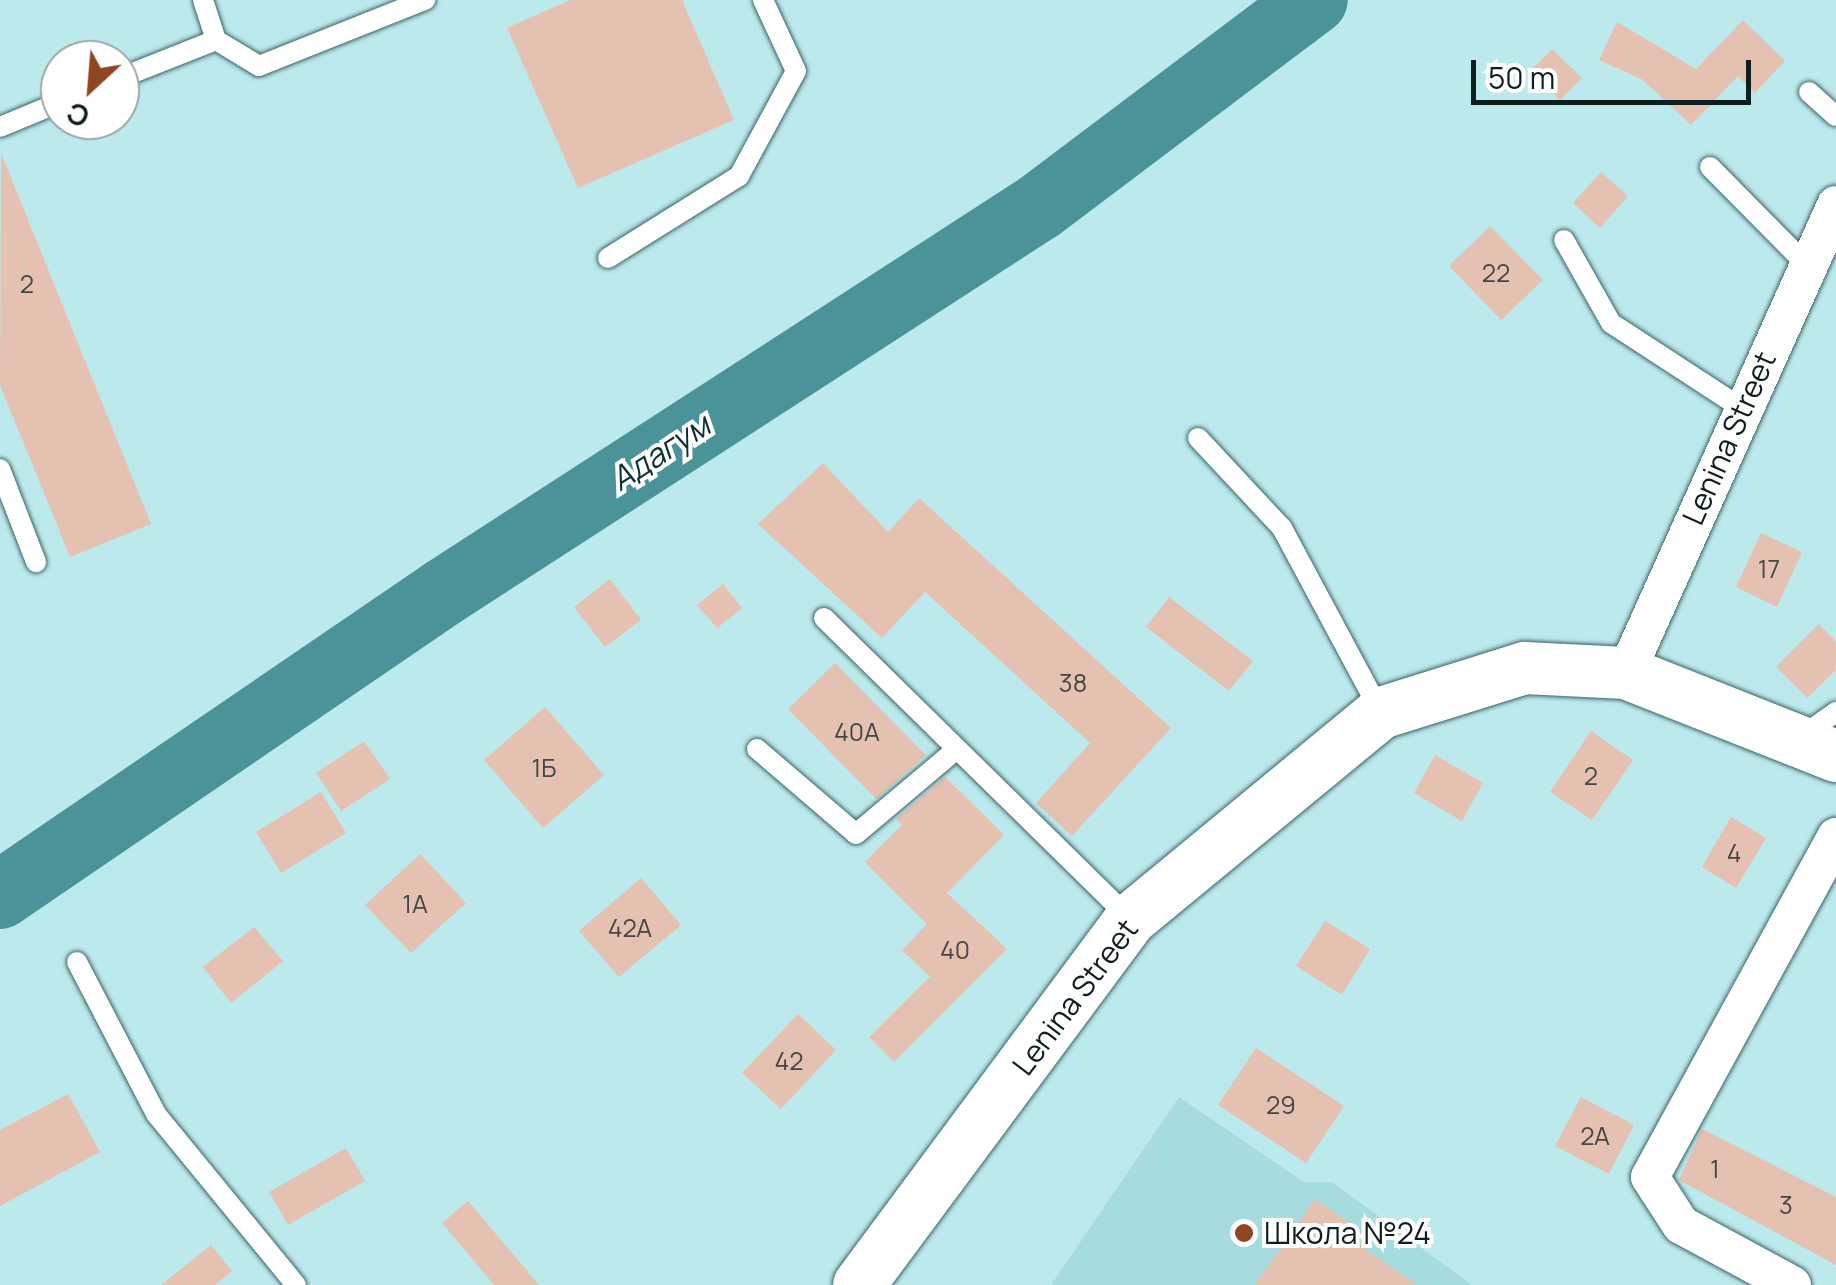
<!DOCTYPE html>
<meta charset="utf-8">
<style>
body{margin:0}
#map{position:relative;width:1836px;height:1285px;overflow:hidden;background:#bce9ec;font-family:Manrope,sans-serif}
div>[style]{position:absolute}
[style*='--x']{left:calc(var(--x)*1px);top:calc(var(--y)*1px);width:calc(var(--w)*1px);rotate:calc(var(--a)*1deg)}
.built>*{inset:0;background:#a7dcdf}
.river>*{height:68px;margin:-34px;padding:0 34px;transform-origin:34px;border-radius:34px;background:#499399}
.building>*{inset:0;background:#e5c1b2}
.roads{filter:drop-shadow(0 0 2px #3b6467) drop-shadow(0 0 2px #3b6467)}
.service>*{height:20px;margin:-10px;padding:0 10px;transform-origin:10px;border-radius:10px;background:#fff}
.minor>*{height:38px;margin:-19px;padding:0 19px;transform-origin:19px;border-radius:19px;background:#fff}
.secondary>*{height:52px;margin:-26px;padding:0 26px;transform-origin:26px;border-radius:26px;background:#fff}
.dots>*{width:28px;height:28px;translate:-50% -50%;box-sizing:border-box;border:5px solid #fff;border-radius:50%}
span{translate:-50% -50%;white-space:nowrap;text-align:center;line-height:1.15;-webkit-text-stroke:8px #fff;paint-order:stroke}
.number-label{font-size:25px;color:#434744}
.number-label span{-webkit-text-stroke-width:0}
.street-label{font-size:30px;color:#0d1e1f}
.poi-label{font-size:30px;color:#0d1e1f}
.left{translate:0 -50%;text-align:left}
.water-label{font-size:32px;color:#0c3234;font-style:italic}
.north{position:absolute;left:40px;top:40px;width:100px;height:100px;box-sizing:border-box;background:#fff;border:2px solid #9ea5a5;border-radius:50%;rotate:206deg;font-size:28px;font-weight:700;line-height:40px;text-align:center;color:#0d1e1f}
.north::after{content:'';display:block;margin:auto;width:35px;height:45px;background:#8e4623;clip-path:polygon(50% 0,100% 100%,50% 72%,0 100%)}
.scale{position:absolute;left:1471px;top:60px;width:280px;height:45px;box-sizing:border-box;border:5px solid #0d1e1f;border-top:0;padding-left:12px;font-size:30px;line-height:35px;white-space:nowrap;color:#0d1e1f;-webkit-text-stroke:8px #fff;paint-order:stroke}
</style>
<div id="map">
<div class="built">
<i style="clip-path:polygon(1179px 1097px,1304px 1182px,1332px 1182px,1472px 1285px,1051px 1285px)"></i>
</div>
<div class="river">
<i style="--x:0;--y:895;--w:538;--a:-34.31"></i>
<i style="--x:444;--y:592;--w:709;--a:-32.91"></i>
<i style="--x:1039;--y:207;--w:344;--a:-37"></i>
</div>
<div class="building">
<i style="clip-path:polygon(570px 0,682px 0,734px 120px,578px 188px,507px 28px)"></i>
<i style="clip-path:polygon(1743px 20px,1785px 61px,1755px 93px,1738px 76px,1691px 125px,1643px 80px,1599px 60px,1617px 22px,1696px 69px)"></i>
<i style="clip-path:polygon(1552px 49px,1582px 78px,1560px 100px,1530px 71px)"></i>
<i style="clip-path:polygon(1px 153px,151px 524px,70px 557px,0 385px)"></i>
<i style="clip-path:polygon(1601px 172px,1628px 196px,1600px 228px,1573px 203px)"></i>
<i style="clip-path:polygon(1490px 226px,1543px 280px,1501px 320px,1449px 266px)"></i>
<i style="clip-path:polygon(823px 463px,888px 532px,919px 498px,1171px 728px,1072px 836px,1036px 803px,1090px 743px,925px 592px,882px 638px,758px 524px)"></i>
<i style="clip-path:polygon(1761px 533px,1802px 552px,1777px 607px,1736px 587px)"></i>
<i style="clip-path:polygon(610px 579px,641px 620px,605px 647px,574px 607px)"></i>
<i style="clip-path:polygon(723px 584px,742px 608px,717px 628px,697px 605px)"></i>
<i style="clip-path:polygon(1169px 597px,1253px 661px,1229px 691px,1146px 627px)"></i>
<i style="clip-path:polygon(1819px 624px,1836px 642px,1836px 670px,1807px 698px,1776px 667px)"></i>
<i style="clip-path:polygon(835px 663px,926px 755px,876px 799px,788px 709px)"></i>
<i style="clip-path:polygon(545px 707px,604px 775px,543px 828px,484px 760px)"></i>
<i style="clip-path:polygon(1591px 731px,1633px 760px,1592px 820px,1550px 792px)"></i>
<i style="clip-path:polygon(364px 741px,390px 779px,341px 811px,316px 773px)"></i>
<i style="clip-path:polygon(1435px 755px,1483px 783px,1462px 821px,1414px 793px)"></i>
<i style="clip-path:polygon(945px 777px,1004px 835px,947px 893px,1007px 949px,894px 1062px,869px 1037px,930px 977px,902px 950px,927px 924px,865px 862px,902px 825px,896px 819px)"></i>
<i style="clip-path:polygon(321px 792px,346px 833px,281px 873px,256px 832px)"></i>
<i style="clip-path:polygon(1731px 817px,1766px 838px,1736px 888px,1702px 867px)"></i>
<i style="clip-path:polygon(420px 854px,466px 903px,411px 953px,365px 905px)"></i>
<i style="clip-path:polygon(641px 878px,681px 925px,619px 977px,579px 931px)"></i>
<i style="clip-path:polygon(1325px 921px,1370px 949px,1342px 995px,1296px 966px)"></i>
<i style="clip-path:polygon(254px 927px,283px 961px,231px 1003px,203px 967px)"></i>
<i style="clip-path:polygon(798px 1014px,836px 1050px,781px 1109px,742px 1073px)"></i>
<i style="clip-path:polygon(1256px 1048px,1344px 1106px,1306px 1163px,1218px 1105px)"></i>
<i style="clip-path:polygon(68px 1094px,100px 1152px,0 1206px,0 1130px)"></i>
<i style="clip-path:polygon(1581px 1097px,1634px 1125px,1609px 1174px,1555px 1146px)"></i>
<i style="clip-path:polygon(1702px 1129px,1836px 1197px,1836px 1265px,1679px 1180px)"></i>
<i style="clip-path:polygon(346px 1148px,365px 1181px,288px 1225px,269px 1192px)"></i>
<i style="clip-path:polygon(1315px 1199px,1365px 1234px,1358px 1244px,1417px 1285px,1255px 1285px)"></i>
<i style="clip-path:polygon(468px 1201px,539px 1285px,494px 1285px,442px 1223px)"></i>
<i style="clip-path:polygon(211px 1245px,232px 1271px,215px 1285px,161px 1285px)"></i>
</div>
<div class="roads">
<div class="service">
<i style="--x:216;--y:40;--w:50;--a:31.2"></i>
<i style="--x:259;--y:66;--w:179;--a:-21.7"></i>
<i style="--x:120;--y:78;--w:103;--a:-21.6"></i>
<i style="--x:216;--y:40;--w:42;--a:-108"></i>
<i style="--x:1809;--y:92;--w:36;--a:42"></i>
<i style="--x:0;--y:127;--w:65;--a:-22.6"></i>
<i style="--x:1710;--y:167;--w:139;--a:45.3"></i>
<i style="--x:1564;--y:240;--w:95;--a:60.5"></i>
<i style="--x:1611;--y:323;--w:154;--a:33.1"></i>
<i style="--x:608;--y:258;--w:155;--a:-32"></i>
<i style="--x:739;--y:176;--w:119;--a:-61.5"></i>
<i style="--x:796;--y:71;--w:78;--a:-114.9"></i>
<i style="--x:1198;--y:438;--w:123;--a:47"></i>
<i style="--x:1282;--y:528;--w:208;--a:61.8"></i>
<i style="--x:0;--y:469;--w:100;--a:68.8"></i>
<i style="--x:824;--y:618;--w:428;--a:44.5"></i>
<i style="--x:1802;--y:736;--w:42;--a:-35.2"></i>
<i style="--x:757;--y:749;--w:130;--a:40.6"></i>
<i style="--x:856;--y:834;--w:132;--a:-40.1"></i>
<i style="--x:77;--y:962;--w:171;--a:62.5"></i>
<i style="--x:156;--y:1114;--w:221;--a:50.7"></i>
</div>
<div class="minor">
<i style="--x:1626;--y:673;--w:513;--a:-65.83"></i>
<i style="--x:1792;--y:1285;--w:126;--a:-151.6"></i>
<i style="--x:1681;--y:1225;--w:57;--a:-122.9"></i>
<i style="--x:1650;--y:1177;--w:388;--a:-61.3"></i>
</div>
<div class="secondary">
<i style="--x:859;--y:1285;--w:456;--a:-53.4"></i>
<i style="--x:1131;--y:919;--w:324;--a:-39.5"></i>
<i style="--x:1381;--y:713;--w:151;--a:-17.4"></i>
<i style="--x:1525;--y:668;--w:101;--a:2.8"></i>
<i style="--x:1626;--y:673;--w:226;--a:21.6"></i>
</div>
</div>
<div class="dots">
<i style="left:1244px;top:1233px;background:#8e4623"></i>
</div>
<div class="number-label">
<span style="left:1496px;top:273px">22</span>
<span style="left:27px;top:284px">2</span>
<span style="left:1769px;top:569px">17</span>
<span style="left:1073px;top:683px">38</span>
<span style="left:857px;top:732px">40А</span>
<span style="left:544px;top:768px">1Б</span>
<span style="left:1591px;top:776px">2</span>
<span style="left:1734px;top:853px">4</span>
<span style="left:415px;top:904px">1А</span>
<span style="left:630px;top:928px">42А</span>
<span style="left:955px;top:950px">40</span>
<span style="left:789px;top:1061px">42</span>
<span style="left:1281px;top:1105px">29</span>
<span style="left:1595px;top:1136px">2А</span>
<span style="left:1715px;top:1169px">1</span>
<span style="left:1786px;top:1205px">3</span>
</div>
<div class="street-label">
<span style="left:1729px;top:438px;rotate:-66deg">Lenina Street</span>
<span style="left:1075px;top:997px;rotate:-53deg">Lenina Street</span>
</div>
<div class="poi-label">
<span class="left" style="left:1264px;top:1233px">Школа №24</span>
</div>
<div class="water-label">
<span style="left:660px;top:452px;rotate:-33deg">Адагум</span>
</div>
<div class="north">С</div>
<div class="scale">50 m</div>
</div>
